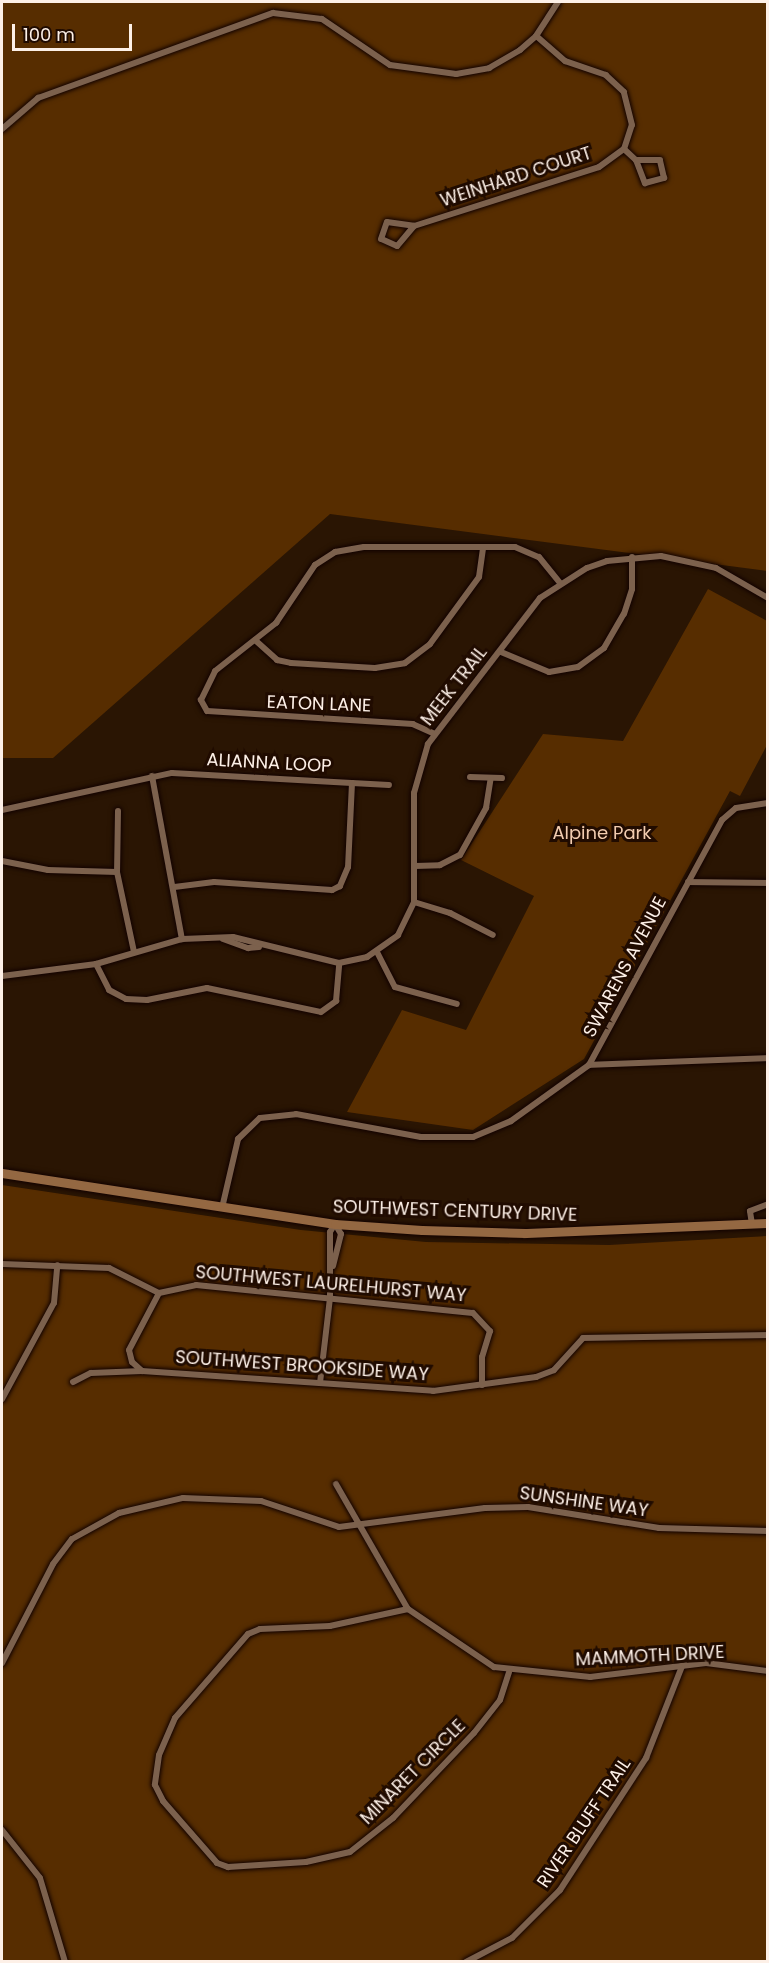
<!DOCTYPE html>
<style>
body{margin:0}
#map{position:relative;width:769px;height:1963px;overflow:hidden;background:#2a1503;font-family:Poppins,sans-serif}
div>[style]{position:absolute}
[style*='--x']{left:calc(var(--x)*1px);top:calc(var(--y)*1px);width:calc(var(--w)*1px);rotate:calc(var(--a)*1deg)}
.green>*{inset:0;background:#572d00}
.roads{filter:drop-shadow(0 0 2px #120200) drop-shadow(0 0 2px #120200)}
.minor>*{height:6px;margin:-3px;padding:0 3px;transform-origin:3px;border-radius:3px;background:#7c614d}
.secondary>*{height:9px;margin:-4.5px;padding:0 4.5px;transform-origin:4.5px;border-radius:4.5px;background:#946842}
span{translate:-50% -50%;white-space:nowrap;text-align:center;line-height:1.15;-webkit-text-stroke:6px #200b00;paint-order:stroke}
.street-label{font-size:18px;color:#fdf0e7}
.park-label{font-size:18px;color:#f2ccaf}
.frame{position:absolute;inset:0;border:3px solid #fdf0e7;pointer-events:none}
.scale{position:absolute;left:12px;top:24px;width:120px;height:27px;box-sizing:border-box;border:3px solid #fdf0e7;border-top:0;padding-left:8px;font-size:18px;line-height:21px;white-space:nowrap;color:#fdf0e7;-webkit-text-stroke:4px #200b00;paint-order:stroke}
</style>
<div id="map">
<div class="green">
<i style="clip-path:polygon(2px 2px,767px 2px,767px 571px,330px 514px,53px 758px,2px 758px)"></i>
<i style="clip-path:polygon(708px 589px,767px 621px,767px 745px,740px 796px,730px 791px,584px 1059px,473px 1130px,347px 1112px,402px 1010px,466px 1030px,534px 896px,461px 860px,543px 734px,623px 741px)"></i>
<i style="clip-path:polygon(2px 1185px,301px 1230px,426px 1242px,609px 1245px,767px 1236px,767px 1961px,2px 1961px)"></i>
</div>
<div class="roads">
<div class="minor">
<i style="--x:2;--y:129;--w:48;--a:-40.7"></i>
<i style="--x:38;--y:98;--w:250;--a:-19.9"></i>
<i style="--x:273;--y:13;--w:49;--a:7"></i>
<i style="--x:322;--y:19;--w:82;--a:34.1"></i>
<i style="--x:390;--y:65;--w:67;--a:7.8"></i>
<i style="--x:456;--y:74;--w:34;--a:-10"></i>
<i style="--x:489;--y:68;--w:36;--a:-30"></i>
<i style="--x:520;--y:50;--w:21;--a:-41"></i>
<i style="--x:536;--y:36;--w:40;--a:-57.1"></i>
<i style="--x:624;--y:149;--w:16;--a:43"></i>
<i style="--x:636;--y:160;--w:25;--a:69"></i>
<i style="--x:645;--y:183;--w:20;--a:-15"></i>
<i style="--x:664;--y:178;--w:18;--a:-103"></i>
<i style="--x:660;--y:160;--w:24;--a:180"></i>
<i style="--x:414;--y:226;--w:26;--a:130"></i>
<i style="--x:397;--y:246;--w:17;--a:-156"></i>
<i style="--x:381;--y:239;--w:18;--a:-71"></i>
<i style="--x:387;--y:222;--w:27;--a:8"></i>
<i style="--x:414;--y:226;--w:194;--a:-17.7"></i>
<i style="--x:599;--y:167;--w:31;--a:-36"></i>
<i style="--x:624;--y:149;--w:25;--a:-72"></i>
<i style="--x:632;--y:125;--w:34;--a:-104"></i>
<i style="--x:624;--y:92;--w:25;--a:-137"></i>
<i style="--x:606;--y:75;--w:43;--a:-161.1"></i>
<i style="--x:565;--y:61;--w:38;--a:-139"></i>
<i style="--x:255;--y:640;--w:30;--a:42"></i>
<i style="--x:277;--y:660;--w:14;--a:12"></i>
<i style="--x:291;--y:663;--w:84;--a:3.4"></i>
<i style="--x:375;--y:668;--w:30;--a:-9"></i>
<i style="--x:405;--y:663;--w:31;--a:-37"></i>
<i style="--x:430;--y:644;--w:83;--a:-53.8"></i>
<i style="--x:479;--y:577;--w:28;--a:-82"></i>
<i style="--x:501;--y:652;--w:52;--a:22.6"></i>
<i style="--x:549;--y:672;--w:29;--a:-10"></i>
<i style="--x:578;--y:667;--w:32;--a:-36"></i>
<i style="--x:604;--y:648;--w:39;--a:-60"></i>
<i style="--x:624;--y:614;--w:26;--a:-72"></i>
<i style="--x:632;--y:589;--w:32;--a:-90"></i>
<i style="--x:435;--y:734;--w:24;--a:-156"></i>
<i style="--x:413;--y:724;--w:206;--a:-176.4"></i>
<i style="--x:207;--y:711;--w:13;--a:-119"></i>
<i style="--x:201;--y:700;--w:32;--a:-64"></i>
<i style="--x:215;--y:671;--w:78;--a:-38.2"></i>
<i style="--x:276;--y:623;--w:70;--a:-56.1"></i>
<i style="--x:315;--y:565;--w:24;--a:-33"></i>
<i style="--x:335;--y:552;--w:29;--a:-10"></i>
<i style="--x:364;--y:547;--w:151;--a:0"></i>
<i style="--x:515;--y:547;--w:26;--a:23"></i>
<i style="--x:539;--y:557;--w:33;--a:51"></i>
<i style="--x:152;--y:776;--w:166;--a:79.6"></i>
<i style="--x:470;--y:777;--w:32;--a:2"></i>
<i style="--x:352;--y:783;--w:37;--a:3"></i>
<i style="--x:2;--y:810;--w:174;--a:-12.3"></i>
<i style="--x:172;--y:773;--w:180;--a:3.2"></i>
<i style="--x:352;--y:783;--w:84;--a:92.7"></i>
<i style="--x:348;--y:867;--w:21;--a:113"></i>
<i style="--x:340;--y:886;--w:9;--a:153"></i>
<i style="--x:332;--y:890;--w:118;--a:-176.1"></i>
<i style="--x:214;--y:882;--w:40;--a:172.9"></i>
<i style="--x:118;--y:811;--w:61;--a:90.9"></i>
<i style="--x:117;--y:872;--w:82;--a:78"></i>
<i style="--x:2;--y:861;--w:47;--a:11.1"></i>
<i style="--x:48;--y:870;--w:69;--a:1.7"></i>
<i style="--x:415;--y:866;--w:25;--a:-2"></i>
<i style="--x:440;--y:865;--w:22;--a:-27"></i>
<i style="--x:460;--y:855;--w:54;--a:-61"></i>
<i style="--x:486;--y:808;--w:30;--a:-81"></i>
<i style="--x:688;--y:882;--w:80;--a:0.7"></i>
<i style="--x:414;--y:902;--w:38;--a:17"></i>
<i style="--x:450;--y:913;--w:48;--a:27.1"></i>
<i style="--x:223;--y:939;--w:27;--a:20"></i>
<i style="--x:248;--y:948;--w:11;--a:-5"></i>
<i style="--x:377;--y:952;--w:39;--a:63"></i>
<i style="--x:395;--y:987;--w:64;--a:15.3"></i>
<i style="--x:96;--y:964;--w:29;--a:63"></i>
<i style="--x:109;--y:990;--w:19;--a:28"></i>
<i style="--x:126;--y:999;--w:21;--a:3"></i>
<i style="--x:147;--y:1000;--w:61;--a:-11.3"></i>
<i style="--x:207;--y:988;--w:116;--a:11.9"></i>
<i style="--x:321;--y:1012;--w:19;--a:-36"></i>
<i style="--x:336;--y:1001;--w:38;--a:-85"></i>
<i style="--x:2;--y:976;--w:95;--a:-7.3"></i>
<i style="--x:96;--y:964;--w:90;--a:-16.2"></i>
<i style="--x:182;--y:939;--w:51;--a:-2.2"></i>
<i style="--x:233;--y:937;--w:109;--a:13.8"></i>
<i style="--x:339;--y:963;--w:29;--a:-12"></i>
<i style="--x:367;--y:957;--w:38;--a:-35"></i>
<i style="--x:398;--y:935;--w:37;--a:-64"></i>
<i style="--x:414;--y:902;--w:109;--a:-90"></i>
<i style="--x:414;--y:793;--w:51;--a:-74.1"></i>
<i style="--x:428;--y:744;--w:184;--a:-52.5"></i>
<i style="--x:540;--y:598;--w:56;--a:-32.6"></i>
<i style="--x:587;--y:568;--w:21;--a:-19"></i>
<i style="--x:607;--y:561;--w:54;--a:-5.3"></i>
<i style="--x:661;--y:556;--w:56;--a:12.3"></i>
<i style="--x:716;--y:568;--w:60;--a:30"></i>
<i style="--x:589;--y:1065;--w:279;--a:-61.5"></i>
<i style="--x:722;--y:820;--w:18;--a:-41"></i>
<i style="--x:736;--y:808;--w:32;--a:-9"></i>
<i style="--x:222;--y:1208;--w:71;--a:-76.9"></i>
<i style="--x:238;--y:1139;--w:30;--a:-44"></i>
<i style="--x:260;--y:1118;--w:36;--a:-6"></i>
<i style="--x:296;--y:1114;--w:127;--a:10.4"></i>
<i style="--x:421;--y:1137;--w:52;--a:0"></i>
<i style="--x:473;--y:1137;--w:41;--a:-22.8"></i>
<i style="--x:511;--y:1121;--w:96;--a:-35.7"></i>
<i style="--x:589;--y:1065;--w:179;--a:-2.2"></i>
<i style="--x:752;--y:1224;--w:13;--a:-99"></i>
<i style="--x:750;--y:1211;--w:19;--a:-21"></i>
<i style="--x:2;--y:1264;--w:107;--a:2.1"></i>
<i style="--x:109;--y:1268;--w:56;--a:26.6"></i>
<i style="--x:333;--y:1266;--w:33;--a:-76"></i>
<i style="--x:341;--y:1234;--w:12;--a:-121"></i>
<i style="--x:142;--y:1371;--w:13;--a:-138"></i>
<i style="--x:132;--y:1362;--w:12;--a:-104"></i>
<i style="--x:129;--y:1350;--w:64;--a:-62.2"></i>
<i style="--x:159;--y:1293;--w:38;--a:-12"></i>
<i style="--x:196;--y:1285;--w:278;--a:5.8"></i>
<i style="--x:473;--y:1313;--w:25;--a:47"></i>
<i style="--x:490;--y:1331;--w:27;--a:107"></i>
<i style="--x:482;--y:1357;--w:28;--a:90"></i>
<i style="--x:73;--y:1382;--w:20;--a:-27"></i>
<i style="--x:91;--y:1373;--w:51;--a:-2.2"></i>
<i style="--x:142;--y:1371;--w:292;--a:3.9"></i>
<i style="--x:433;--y:1391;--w:104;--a:-7.7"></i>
<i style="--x:536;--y:1377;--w:19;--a:-21"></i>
<i style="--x:554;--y:1370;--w:43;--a:-47.8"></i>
<i style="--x:583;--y:1338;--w:185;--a:-0.9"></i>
<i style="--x:320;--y:1383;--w:86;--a:-83.3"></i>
<i style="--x:330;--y:1298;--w:66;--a:-90"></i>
<i style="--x:330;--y:1232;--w:9;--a:-58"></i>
<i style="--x:2;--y:1399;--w:109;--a:-61.6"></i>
<i style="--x:54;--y:1303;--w:38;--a:-85"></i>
<i style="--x:336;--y:1484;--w:144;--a:60.1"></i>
<i style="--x:408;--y:1609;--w:104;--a:34"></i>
<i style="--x:494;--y:1667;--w:97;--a:5.9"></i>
<i style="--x:590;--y:1677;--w:117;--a:-6.9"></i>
<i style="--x:706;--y:1663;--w:63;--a:7.4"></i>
<i style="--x:408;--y:1609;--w:80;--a:167.7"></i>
<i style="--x:330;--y:1626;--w:70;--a:177.5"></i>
<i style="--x:260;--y:1629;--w:13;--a:157"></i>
<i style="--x:248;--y:1634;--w:111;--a:131"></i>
<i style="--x:175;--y:1718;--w:40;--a:113.4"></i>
<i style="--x:159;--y:1755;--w:30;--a:98"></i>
<i style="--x:155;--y:1785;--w:18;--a:63"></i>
<i style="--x:163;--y:1801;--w:82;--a:48.9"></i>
<i style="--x:217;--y:1863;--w:12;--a:20"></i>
<i style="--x:228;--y:1867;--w:78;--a:-3.7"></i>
<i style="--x:306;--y:1862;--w:45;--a:-12.8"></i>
<i style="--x:350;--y:1852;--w:55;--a:-38.3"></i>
<i style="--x:393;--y:1818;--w:117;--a:-46.4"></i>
<i style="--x:474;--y:1733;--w:42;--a:-51.8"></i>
<i style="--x:500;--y:1700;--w:29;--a:-72"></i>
<i style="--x:2;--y:1663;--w:111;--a:-62.7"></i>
<i style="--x:53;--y:1564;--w:31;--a:-53"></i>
<i style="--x:72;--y:1539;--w:54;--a:-29"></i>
<i style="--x:119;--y:1513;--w:66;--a:-13.2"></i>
<i style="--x:183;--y:1498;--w:78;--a:2.2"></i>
<i style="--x:261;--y:1501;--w:82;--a:18.4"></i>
<i style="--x:339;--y:1527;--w:147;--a:-7.4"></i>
<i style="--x:485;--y:1508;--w:43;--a:-1.3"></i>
<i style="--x:528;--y:1507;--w:133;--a:9.1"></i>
<i style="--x:659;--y:1528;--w:109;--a:1.6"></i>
<i style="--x:2;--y:1830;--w:61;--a:51.6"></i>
<i style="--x:40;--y:1878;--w:88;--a:73.4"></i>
<i style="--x:466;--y:1962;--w:52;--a:-27.6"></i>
<i style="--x:512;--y:1938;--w:68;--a:-45"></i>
<i style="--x:560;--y:1890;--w:158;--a:-56.9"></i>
<i style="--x:646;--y:1758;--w:99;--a:-68.6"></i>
</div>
<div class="secondary">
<i style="--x:2;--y:1173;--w:337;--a:8.7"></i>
<i style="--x:335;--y:1224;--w:87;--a:3.9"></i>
<i style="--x:422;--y:1230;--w:103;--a:1.7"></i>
<i style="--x:525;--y:1233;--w:243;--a:-2.4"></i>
</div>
</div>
<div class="street-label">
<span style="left:516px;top:177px;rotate:-18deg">WEINHARD COURT</span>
<span style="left:454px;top:686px;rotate:-52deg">MEEK TRAIL</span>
<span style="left:319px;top:704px;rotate:2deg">EATON LANE</span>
<span style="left:269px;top:763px;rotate:3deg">ALIANNA LOOP</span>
<span style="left:625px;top:967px;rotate:-62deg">SWARENS AVENUE</span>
<span style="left:455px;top:1211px;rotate:2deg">SOUTHWEST CENTURY DRIVE</span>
<span style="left:331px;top:1284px;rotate:5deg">SOUTHWEST LAURELHURST WAY</span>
<span style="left:302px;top:1366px;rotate:4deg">SOUTHWEST BROOKSIDE WAY</span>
<span style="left:584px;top:1502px;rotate:8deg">SUNSHINE WAY</span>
<span style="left:650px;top:1656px;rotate:-3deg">MAMMOTH DRIVE</span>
<span style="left:413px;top:1772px;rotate:-45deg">MINARET CIRCLE</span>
<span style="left:584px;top:1823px;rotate:-56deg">RIVER BLUFF TRAIL</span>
</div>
<div class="park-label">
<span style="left:602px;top:833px">Alpine Park</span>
</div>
<div class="frame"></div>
<div class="scale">100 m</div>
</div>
